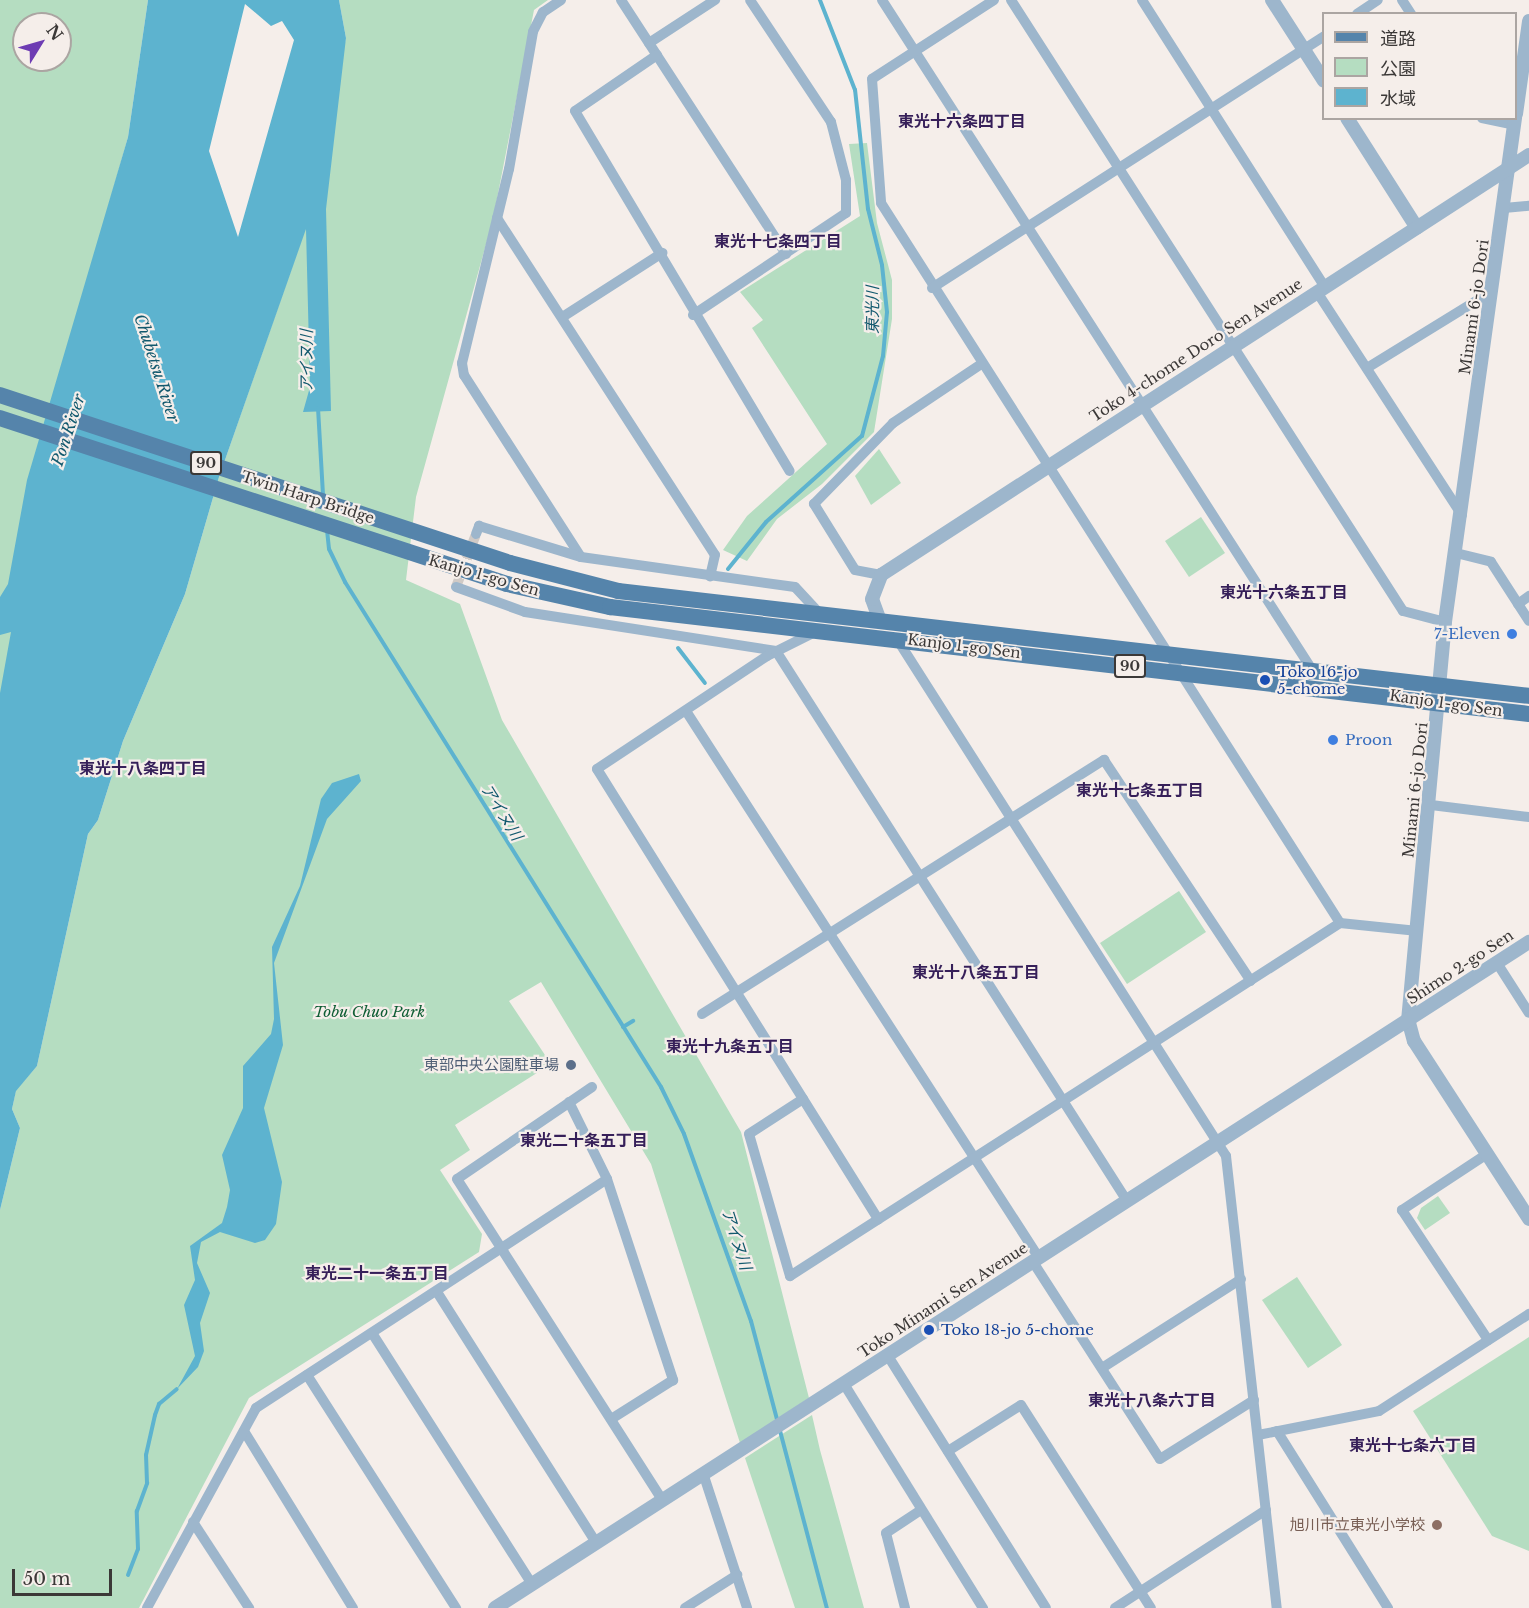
<!DOCTYPE html>
<meta charset="utf-8">
<style>
body{margin:0}
#map{position:relative;width:1529px;height:1608px;overflow:hidden;background:#f5eeea;font-family:"Libre Baskerville","Noto Sans JP",serif}
div>[style]{position:absolute}
[style*='--x']{left:calc(var(--x)*1px);top:calc(var(--y)*1px);width:calc(var(--w)*1px);rotate:calc(var(--a)*1deg)}
.green>*{inset:0;background:#b5ddc1}
.water>*{inset:0;background:#5db3cf}
.stream>*{height:4px;margin:-2px;padding:0 2px;transform-origin:2px;border-radius:2px;background:#5db3cf}
.minor-tunnel>*{height:10px;margin-top:-5px;transform-origin:0;background:repeating-linear-gradient(90deg,#d0cac6 0 10px,transparent 0 15px)}
.minor>*{height:10px;margin:-5px;padding:0 5px;transform-origin:5px;border-radius:5px;background:#9db6cc}
.tertiary>*{height:14px;margin:-7px;padding:0 7px;transform-origin:7px;border-radius:7px;background:#9db6cc}
.primary>*{height:16px;margin:-8px;padding:0 8px;transform-origin:8px;border-radius:8px;background:#5584ab}
.dots>*{width:16px;height:16px;translate:-50% -50%;box-sizing:border-box;border:3px solid #f5eeea;border-radius:50%}
span{translate:-50% -50%;white-space:nowrap;text-align:center;line-height:1.15;-webkit-text-stroke:4.5px #f5eeea;paint-order:stroke}
.shield-label span{padding:2px 4px;background:#f5eeea;border:2px solid;border-radius:4px;-webkit-text-stroke-width:0}
.shield-label{font-size:14px;color:#3b3837;font-weight:700}
.street-label{font-size:15px;color:#3b3837}
.shop-label{font-size:15px;color:#366cbe}
.right{translate:-100% -50%;text-align:right}
.left{translate:0 -50%;text-align:left}
.transit-label{font-size:15px;color:#164399}
.park-label{font-size:15px;color:#105e35;font-style:italic}
.service-label{font-size:15px;color:#4e5e75}
.education-label{font-size:15px;color:#785e54}
.neighbourhood-label{font-size:16px;color:#361f59;font-weight:700}
.water-label{font-size:16px;color:#12596e;font-style:italic}
.legend{position:absolute;left:1322px;top:12px;width:195px;height:108px;box-sizing:border-box;background:#f5eeea;border:2px solid #aba5a2;margin:0;padding:8px 10px;list-style:none;font-size:18px;color:#3b3837}
.legend li{display:flex;align-items:center;gap:12px;height:30px}
.legend b{width:30px;border:2px solid #aba5a2}
.north{position:absolute;left:12px;top:12px;width:60px;height:60px;box-sizing:border-box;background:#f5eeea;border:2px solid #aba5a2;border-radius:50%;rotate:53deg;font-size:16px;font-weight:700;line-height:24px;text-align:center;color:#3b3837}
.north::after{content:'';display:block;margin:auto;width:21px;height:27px;background:#6e3cb3;clip-path:polygon(50% 0,100% 100%,50% 72%,0 100%)}
.scale{position:absolute;left:12px;top:1569px;width:100px;height:27px;box-sizing:border-box;border:3px solid #3b3837;border-top:0;padding-left:8px;font-size:18px;line-height:21px;white-space:nowrap;color:#3b3837;-webkit-text-stroke:4px #f5eeea;paint-order:stroke}
</style>
<div id="map">
<div class="green">
<i style="clip-path:polygon(evenodd,0 0,148px 0,128px 137px,47px 422px,0 772px,0 0,24px 24px,60px 24px,60px 60px,24px 60px,24px 24px)"></i>
<i style="clip-path:polygon(339px 0,548px 0,534px 10px,493px 219px,416px 497px,406px 580px,460px 604px,502px 720px,741px 1132px,809px 1398px,740px 1443px,651px 1164px,541px 982px,509px 1001px,551px 1064px,455px 1125px,470px 1150px,440px 1170px,482px 1234px,479px 1252px,249px 1398px,139px 1608px,0 1608px,0 1210px,20px 1128px,12px 1109px,16px 1090px,37px 1066px,88px 834px,98px 820px,123px 741px,185px 594px,219px 477px,306px 227px,346px 38px)"></i>
<i style="clip-path:polygon(867px 143px,877px 223px,892px 280px,892px 319px,874px 432px,822px 484px,777px 519px,747px 561px,723px 550px,747px 516px,827px 444px,752px 328px,763px 320px,740px 292px,860px 216px,849px 144px)"></i>
<i style="clip-path:polygon(879px 449px,901px 483px,871px 505px,855px 476px)"></i>
<i style="clip-path:polygon(1201px 517px,1225px 553px,1189px 577px,1165px 541px)"></i>
<i style="clip-path:polygon(1179px 891px,1206px 932px,1127px 984px,1100px 943px)"></i>
<i style="clip-path:polygon(1438px 1196px,1450px 1213px,1425px 1230px,1417px 1218px,1421px 1208px)"></i>
<i style="clip-path:polygon(1297px 1277px,1342px 1345px,1308px 1368px,1262px 1300px)"></i>
<i style="clip-path:polygon(1529px 1337px,1529px 1551px,1492px 1536px,1413px 1411px)"></i>
<i style="clip-path:polygon(812px 1415px,820px 1450px,864px 1608px,795px 1608px,745px 1458px)"></i>
</div>
<div class="water">
<i style="clip-path:polygon(evenodd,148px 0,339px 0,346px 38px,326px 209px,331px 411px,303px 412px,310px 387px,306px 229px,219px 477px,185px 594px,123px 741px,98px 820px,88px 834px,37px 1066px,16px 1091px,12px 1109px,20px 1128px,0 1210px,0 693px,11px 632px,0 635px,0 597px,8px 584px,27px 480px,128px 137px,148px 0,245px 4px,271px 26px,282px 21px,294px 40px,238px 237px,209px 151px,245px 4px)"></i>
<i style="clip-path:polygon(359px 774px,361px 781px,327px 819px,274px 963px,283px 1045px,264px 1108px,282px 1182px,276px 1224px,265px 1240px,255px 1243px,220px 1232px,201px 1242px,197px 1263px,210px 1293px,200px 1323px,204px 1351px,198px 1367px,177px 1389px,195px 1356px,184px 1305px,195px 1280px,190px 1246px,222px 1223px,227px 1207px,230px 1190px,222px 1155px,243px 1108px,243px 1066px,271px 1034px,274px 1019px,272px 947px,300px 886px,321px 799px,332px 783px)"></i>
</div>
<div class="stream">
<i style="--x:318;--y:408;--w:88;--a:86.7"></i>
<i style="--x:327;--y:530;--w:19;--a:84"></i>
<i style="--x:329;--y:549;--w:37;--a:64"></i>
<i style="--x:345;--y:582;--w:596;--a:57.96"></i>
<i style="--x:661;--y:1087;--w:52;--a:63.9"></i>
<i style="--x:684;--y:1134;--w:199;--a:70.3"></i>
<i style="--x:751;--y:1321;--w:297;--a:75.2"></i>
<i style="--x:728;--y:569;--w:60;--a:-51"></i>
<i style="--x:766;--y:522;--w:129;--a:-41.9"></i>
<i style="--x:862;--y:436;--w:83;--a:-75.3"></i>
<i style="--x:883;--y:356;--w:44;--a:-84.8"></i>
<i style="--x:887;--y:312;--w:47;--a:-96.1"></i>
<i style="--x:882;--y:265;--w:58;--a:-104"></i>
<i style="--x:868;--y:209;--w:120;--a:-96.2"></i>
<i style="--x:855;--y:90;--w:97;--a:-111.3"></i>
<i style="--x:678;--y:648;--w:44;--a:52.4"></i>
<i style="--x:623;--y:1027;--w:12;--a:-31"></i>
<i style="--x:128;--y:1575;--w:28;--a:-69"></i>
<i style="--x:138;--y:1549;--w:38;--a:-92"></i>
<i style="--x:137;--y:1511;--w:30;--a:-70"></i>
<i style="--x:147;--y:1483;--w:28;--a:-92"></i>
<i style="--x:146;--y:1455;--w:41;--a:-77.3"></i>
<i style="--x:155;--y:1415;--w:12;--a:-70"></i>
<i style="--x:159;--y:1404;--w:23;--a:-40"></i>
</div>
<div class="minor-tunnel">
<i style="--x:456;--y:587;--w:57;--a:-69.3"></i>
</div>
<div class="minor">
<i style="--x:561;--y:0;--w:22;--a:146"></i>
<i style="--x:543;--y:12;--w:22;--a:117"></i>
<i style="--x:533;--y:32;--w:139;--a:99.9"></i>
<i style="--x:509;--y:169;--w:200;--a:103.6"></i>
<i style="--x:462;--y:363;--w:12;--a:81"></i>
<i style="--x:464;--y:375;--w:216;--a:57.3"></i>
<i style="--x:621;--y:0;--w:303;--a:57"></i>
<i style="--x:882;--y:0;--w:794;--a:57.29"></i>
<i style="--x:1311;--y:668;--w:7;--a:98"></i>
<i style="--x:994;--y:0;--w:145;--a:147.1"></i>
<i style="--x:872;--y:79;--w:124;--a:85.8"></i>
<i style="--x:881;--y:203;--w:854;--a:57.48"></i>
<i style="--x:1011;--y:0;--w:726;--a:57.32"></i>
<i style="--x:1403;--y:611;--w:43;--a:14.7"></i>
<i style="--x:1142;--y:0;--w:340;--a:57.5"></i>
<i style="--x:1402;--y:0;--w:17;--a:57"></i>
<i style="--x:1357;--y:14;--w:25;--a:-34"></i>
<i style="--x:649;--y:43;--w:79;--a:-33.1"></i>
<i style="--x:657;--y:55;--w:99;--a:145.7"></i>
<i style="--x:575;--y:111;--w:419;--a:59.2"></i>
<i style="--x:1482;--y:118;--w:33;--a:12"></i>
<i style="--x:1504;--y:208;--w:25;--a:-5"></i>
<i style="--x:497;--y:218;--w:401;--a:57.1"></i>
<i style="--x:715;--y:555;--w:22;--a:103"></i>
<i style="--x:932;--y:288;--w:466;--a:-32.7"></i>
<i style="--x:1317;--y:292;--w:266;--a:57"></i>
<i style="--x:693;--y:315;--w:184;--a:-33.7"></i>
<i style="--x:846;--y:213;--w:33;--a:-90"></i>
<i style="--x:846;--y:180;--w:60;--a:-104.5"></i>
<i style="--x:831;--y:122;--w:146;--a:-123.6"></i>
<i style="--x:564;--y:316;--w:117;--a:-32.7"></i>
<i style="--x:1367;--y:368;--w:147;--a:-31.6"></i>
<i style="--x:476;--y:534;--w:9;--a:-69"></i>
<i style="--x:479;--y:526;--w:107;--a:16.9"></i>
<i style="--x:581;--y:557;--w:216;--a:8"></i>
<i style="--x:795;--y:587;--w:37;--a:47"></i>
<i style="--x:1456;--y:553;--w:36;--a:14"></i>
<i style="--x:1491;--y:562;--w:70;--a:57.2"></i>
<i style="--x:881;--y:575;--w:26;--a:-169"></i>
<i style="--x:855;--y:570;--w:78;--a:-121.8"></i>
<i style="--x:814;--y:504;--w:113;--a:-45.7"></i>
<i style="--x:893;--y:423;--w:106;--a:-33.8"></i>
<i style="--x:456;--y:587;--w:73;--a:19.9"></i>
<i style="--x:525;--y:612;--w:254;--a:8.8"></i>
<i style="--x:1518;--y:604;--w:14;--a:-36"></i>
<i style="--x:817;--y:631;--w:56;--a:153.4"></i>
<i style="--x:767;--y:656;--w:204;--a:146.4"></i>
<i style="--x:597;--y:769;--w:531;--a:58.02"></i>
<i style="--x:897;--y:639;--w:613;--a:57.53"></i>
<i style="--x:1226;--y:1156;--w:455;--a:83.6"></i>
<i style="--x:776;--y:651;--w:652;--a:57.45"></i>
<i style="--x:686;--y:711;--w:651;--a:57.16"></i>
<i style="--x:1431;--y:805;--w:99;--a:7"></i>
<i style="--x:1497;--y:963;--w:59;--a:57.4"></i>
<i style="--x:702;--y:1014;--w:476;--a:-32.3"></i>
<i style="--x:1104;--y:760;--w:265;--a:56.4"></i>
<i style="--x:592;--y:1087;--w:163;--a:145.7"></i>
<i style="--x:457;--y:1179;--w:381;--a:57.4"></i>
<i style="--x:803;--y:1099;--w:64;--a:147.1"></i>
<i style="--x:749;--y:1134;--w:148;--a:73.9"></i>
<i style="--x:790;--y:1276;--w:654;--a:-32.69"></i>
<i style="--x:1340;--y:923;--w:78;--a:5.9"></i>
<i style="--x:569;--y:1102;--w:86;--a:63.7"></i>
<i style="--x:607;--y:1179;--w:212;--a:71.8"></i>
<i style="--x:673;--y:1380;--w:73;--a:147.8"></i>
<i style="--x:1487;--y:1154;--w:102;--a:146.6"></i>
<i style="--x:1402;--y:1210;--w:156;--a:56.5"></i>
<i style="--x:1033;--y:1262;--w:234;--a:57.2"></i>
<i style="--x:1160;--y:1459;--w:111;--a:-32.1"></i>
<i style="--x:437;--y:1292;--w:297;--a:57.6"></i>
<i style="--x:372;--y:1333;--w:298;--a:57.5"></i>
<i style="--x:888;--y:1356;--w:297;--a:57.9"></i>
<i style="--x:1102;--y:1368;--w:165;--a:-32.6"></i>
<i style="--x:307;--y:1375;--w:277;--a:57.4"></i>
<i style="--x:844;--y:1384;--w:264;--a:58.2"></i>
<i style="--x:244;--y:1431;--w:208;--a:58.4"></i>
<i style="--x:1277;--y:1431;--w:209;--a:57.9"></i>
<i style="--x:1258;--y:1435;--w:123;--a:-11.2"></i>
<i style="--x:1379;--y:1411;--w:179;--a:-32.9"></i>
<i style="--x:948;--y:1451;--w:86;--a:-32.2"></i>
<i style="--x:1021;--y:1405;--w:241;--a:57.4"></i>
<i style="--x:703;--y:1473;--w:142;--a:71.9"></i>
<i style="--x:193;--y:1522;--w:103;--a:56.9"></i>
<i style="--x:147;--y:1608;--w:228;--a:-61.4"></i>
<i style="--x:256;--y:1408;--w:419;--a:-33.1"></i>
<i style="--x:685;--y:1608;--w:62;--a:-32.4"></i>
<i style="--x:905;--y:1608;--w:77;--a:-104.2"></i>
<i style="--x:886;--y:1533;--w:42;--a:-33.3"></i>
<i style="--x:1115;--y:1608;--w:180;--a:-33"></i>
</div>
<div class="tertiary">
<i style="--x:1272;--y:0;--w:96;--a:57.3"></i>
<i style="--x:1516;--y:114;--w:94;--a:-82"></i>
<i style="--x:1347;--y:118;--w:130;--a:57.5"></i>
<i style="--x:1515;--y:118;--w:509;--a:97.91"></i>
<i style="--x:1445;--y:622;--w:399;--a:95.3"></i>
<i style="--x:1408;--y:1019;--w:23;--a:75"></i>
<i style="--x:1414;--y:1041;--w:212;--a:57.1"></i>
<i style="--x:880;--y:621;--w:23;--a:-110"></i>
<i style="--x:872;--y:599;--w:26;--a:-69"></i>
<i style="--x:881;--y:575;--w:772;--a:-32.95"></i>
<i style="--x:495;--y:1608;--w:1230;--a:-32.79"></i>
</div>
<div class="primary">
<i style="--x:0;--y:395;--w:537;--a:18.23"></i>
<i style="--x:510;--y:563;--w:112;--a:14.5"></i>
<i style="--x:618;--y:591;--w:917;--a:6.57"></i>
<i style="--x:0;--y:418;--w:533;--a:18.13"></i>
<i style="--x:507;--y:584;--w:106;--a:12.6"></i>
<i style="--x:610;--y:607;--w:925;--a:6.64"></i>
</div>
<div class="dots">
<i style="left:1512px;top:634px;background:#3f7fe0"></i>
<i style="left:1265px;top:680px;background:#1a4fb4"></i>
<i style="left:1333px;top:740px;background:#3f7fe0"></i>
<i style="left:571px;top:1065px;background:#5c6f8a"></i>
<i style="left:929px;top:1330px;background:#1a4fb4"></i>
<i style="left:1437px;top:1525px;background:#8d6e63"></i>
</div>
<div class="shield-label">
<span style="left:206px;top:463px">90</span>
<span style="left:1130px;top:666px">90</span>
</div>
<div class="street-label">
<span style="left:1474px;top:307px;rotate:-82deg">Minami 6-jo Dori</span>
<span style="left:1196px;top:350px;rotate:-33deg">Toko 4-chome Doro Sen Avenue</span>
<span style="left:308px;top:497px;rotate:18deg">Twin Harp Bridge</span>
<span style="left:484px;top:575px;rotate:16deg">Kanjo 1-go Sen</span>
<span style="left:964px;top:646px;rotate:7deg">Kanjo 1-go Sen</span>
<span style="left:1446px;top:703px;rotate:8deg">Kanjo 1-go Sen</span>
<span style="left:1415px;top:790px;rotate:-84deg">Minami 6-jo Dori</span>
<span style="left:1460px;top:967px;rotate:-33deg">Shimo 2-go Sen</span>
<span style="left:943px;top:1300px;rotate:-33deg">Toko Minami Sen Avenue</span>
</div>
<div class="shop-label">
<span class="right" style="left:1500px;top:634px">7-Eleven</span>
<span class="left" style="left:1345px;top:740px">Proon</span>
</div>
<div class="transit-label">
<span class="left" style="left:1277px;top:680px">Toko 16-jo<br>5-chome</span>
<span class="left" style="left:941px;top:1330px">Toko 18-jo 5-chome</span>
</div>
<div class="park-label">
<span style="left:369px;top:1012px">Tobu Chuo Park</span>
</div>
<div class="service-label">
<span class="right" style="left:559px;top:1065px">東部中央公園駐車場</span>
</div>
<div class="education-label">
<span class="right" style="left:1425px;top:1525px">旭川市立東光小学校</span>
</div>
<div class="neighbourhood-label">
<span style="left:962px;top:121px">東光十六条四丁目</span>
<span style="left:778px;top:241px">東光十七条四丁目</span>
<span style="left:1284px;top:592px">東光十六条五丁目</span>
<span style="left:143px;top:768px">東光十八条四丁目</span>
<span style="left:1140px;top:790px">東光十七条五丁目</span>
<span style="left:976px;top:972px">東光十八条五丁目</span>
<span style="left:730px;top:1046px">東光十九条五丁目</span>
<span style="left:584px;top:1140px">東光二十条五丁目</span>
<span style="left:377px;top:1273px">東光二十一条五丁目</span>
<span style="left:1152px;top:1400px">東光十八条六丁目</span>
<span style="left:1413px;top:1445px">東光十七条六丁目</span>
</div>
<div class="water-label">
<span style="left:872px;top:310px;rotate:-90deg">東光川</span>
<span style="left:306px;top:361px;rotate:-90deg">アイヌ川</span>
<span style="left:157px;top:368px;rotate:72deg">Chubetsu River</span>
<span style="left:68px;top:430px;rotate:-72deg">Pon River</span>
<span style="left:502px;top:812px;rotate:58deg">アイヌ川</span>
<span style="left:737px;top:1239px;rotate:72deg">アイヌ川</span>
</div>
<ul class="legend">
<li><b style="height:8px;background:#5584ab"></b>道路</li>
<li><b style="height:16px;background:#b5ddc1"></b>公園</li>
<li><b style="height:16px;background:#5db3cf"></b>水域</li>
</ul>
<div class="north">N</div>
<div class="scale">50 m</div>
</div>
